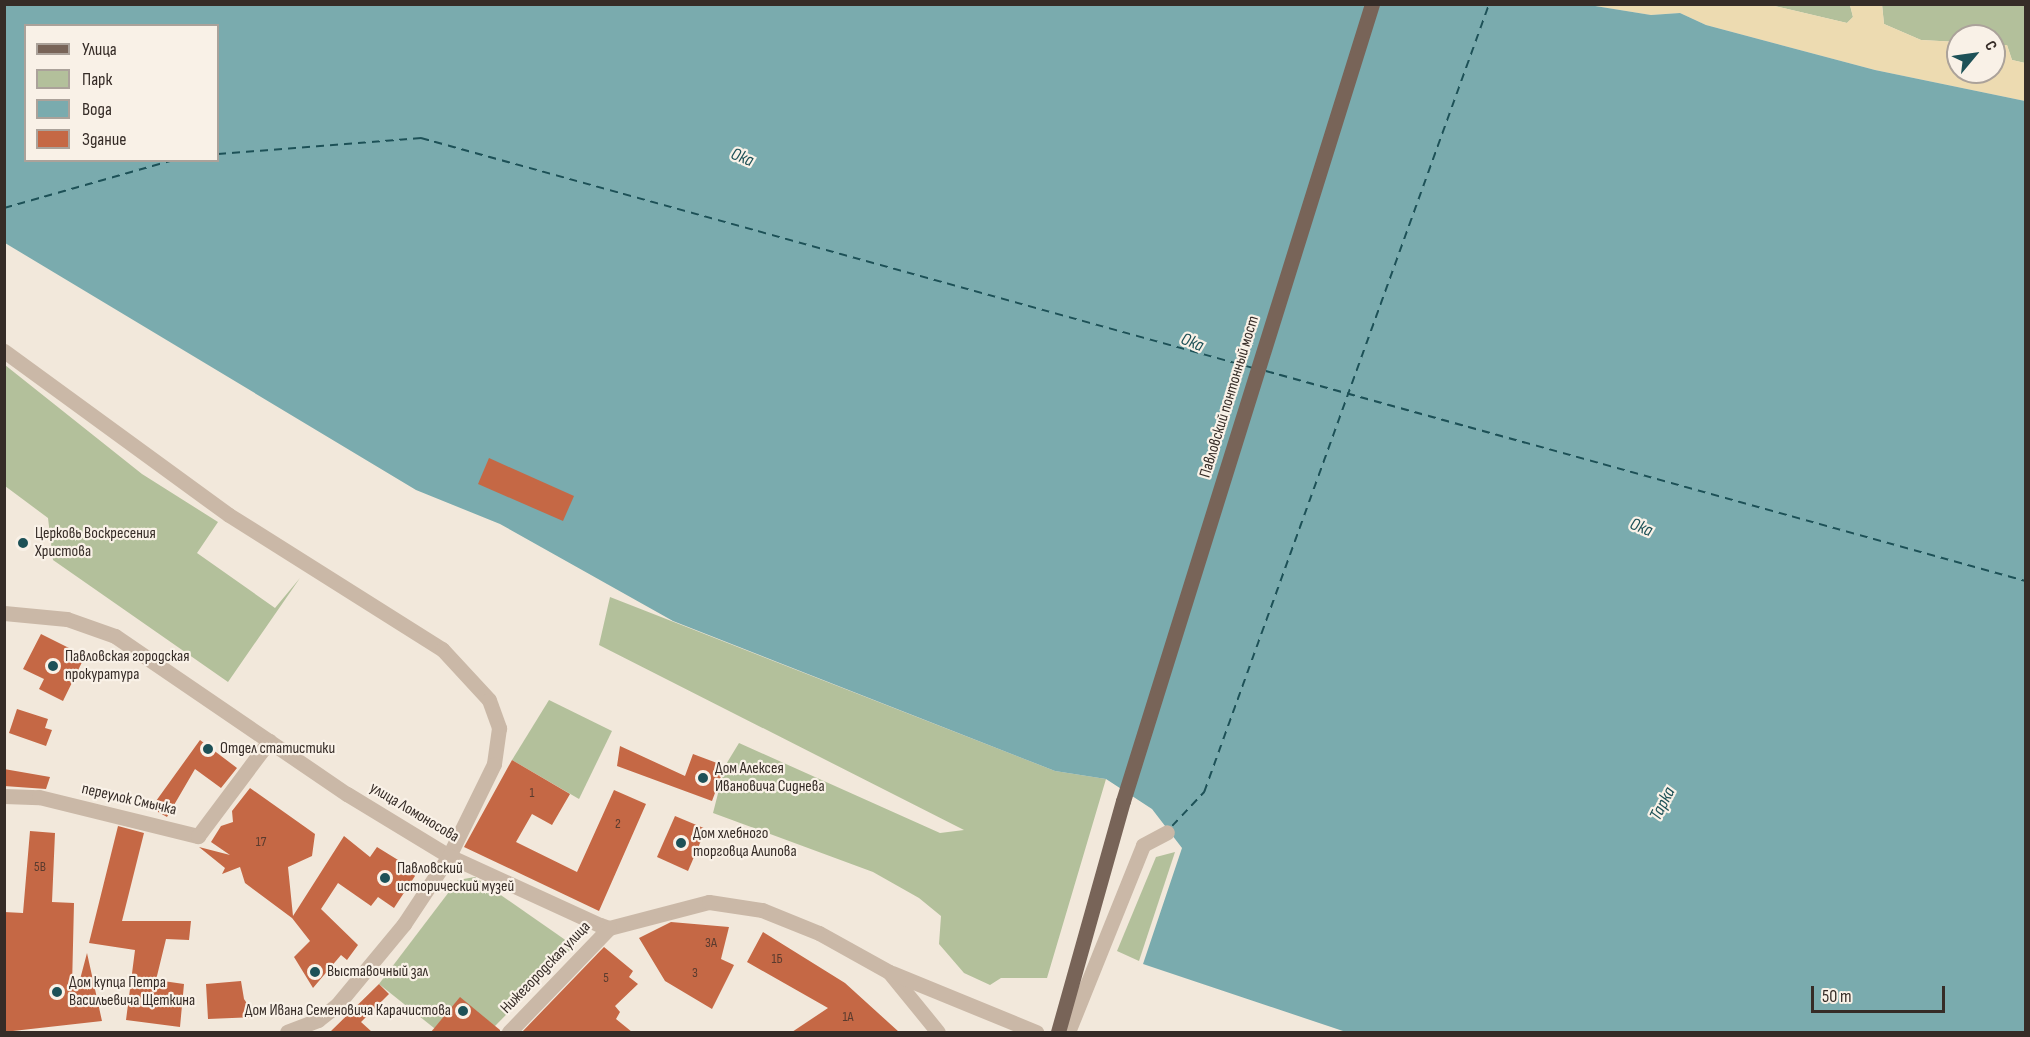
<!DOCTYPE html>
<meta charset="utf-8">
<style>
body{margin:0}
#map{position:relative;width:2030px;height:1037px;overflow:hidden;background:#f2e8db;font-family:"Sofia Sans Condensed",sans-serif}
div>[style]{position:absolute}
[style*='--x']{left:calc(var(--x)*1px);top:calc(var(--y)*1px);width:calc(var(--w)*1px);rotate:calc(var(--a)*1deg)}
.green>*{inset:0;background:#b3c09b}
.sand>*{inset:0;background:#eddbb1}
.water>*{inset:0;background:#7aabae}
.ferry>*{height:1.5px;margin-top:-0.75px;transform-origin:0;background:repeating-linear-gradient(90deg,#1d5157 0 8px,transparent 0 14px)}
.building>*{inset:0;background:#c56845}
.minor>*{height:15px;margin:-7.5px;padding:0 7.5px;transform-origin:7.5px;border-radius:7.5px;background:#cab8a7}
.major>*{height:15px;margin:-7.5px;padding:0 7.5px;transform-origin:7.5px;border-radius:7.5px;background:#786458}
.dots>*{width:16px;height:16px;translate:-50% -50%;box-sizing:border-box;border:3px solid #f9f1e7;border-radius:50%}
span{translate:-50% -50%;white-space:nowrap;text-align:center;line-height:1.15;-webkit-text-stroke:4.5px #f9f1e7;paint-order:stroke}
.number-label{font-size:14px;color:#5a3b2e}
.number-label span{-webkit-text-stroke-width:0}
.street-label{font-size:16px;color:#362c27}
.poi-label{font-size:16px;color:#362c27}
.left{translate:0 -50%;text-align:left}
.right{translate:-100% -50%;text-align:right}
.water-label{font-size:18px;color:#1d5157;font-style:italic}
.frame{position:absolute;inset:0;border:6px solid #362c27;pointer-events:none}
.legend{position:absolute;left:24px;top:24px;width:195px;height:138px;box-sizing:border-box;background:#f9f1e7;border:2px solid #aba29a;margin:0;padding:8px 10px;list-style:none;font-size:18px;color:#362c27}
.legend li{display:flex;align-items:center;gap:12px;height:30px}
.legend b{width:30px;border:2px solid #aba29a}
.north{position:absolute;left:1946px;top:24px;width:60px;height:60px;box-sizing:border-box;background:#f9f1e7;border:2px solid #aba29a;border-radius:50%;rotate:61deg;font-size:16px;font-weight:700;line-height:24px;text-align:center;color:#362c27}
.north::after{content:'';display:block;margin:auto;width:21px;height:27px;background:#1d5157;clip-path:polygon(50% 0,100% 100%,50% 72%,0 100%)}
.scale{position:absolute;left:1811px;top:986px;width:134px;height:27px;box-sizing:border-box;border:3px solid #362c27;border-top:0;padding-left:8px;font-size:18px;line-height:21px;white-space:nowrap;color:#362c27;-webkit-text-stroke:4px #f9f1e7;paint-order:stroke}
</style>
<div id="map">
<div class="green">
<i style="clip-path:polygon(1882px 4px,2025px 5px,2025px 63px,2012px 60px,2007px 45px,1994px 45px,1994px 36px,1958px 36px,1958px 42px,1921px 40px,1884px 24px)"></i>
<i style="clip-path:polygon(1770px 5px,1850px 5px,1853px 17px,1847px 23px)"></i>
<i style="clip-path:polygon(5px 365px,142px 474px,218px 522px,197px 553px,275px 608px,300px 578px,228px 682px,53px 560px,48px 518px,5px 486px)"></i>
<i style="clip-path:polygon(610px 597px,1055px 771px,1106px 779px,1047px 978px,1001px 978px,990px 985px,964px 973px,939px 944px,941px 916px,919px 898px,873px 872px,713px 813px,725px 766px,739px 743px,940px 833px,964px 830px,599px 645px)"></i>
<i style="clip-path:polygon(549px 700px,612px 731px,579px 799px,512px 760px)"></i>
<i style="clip-path:polygon(1175px 852px,1139px 961px,1117px 951px,1156px 857px)"></i>
<i style="clip-path:polygon(475px 877px,574px 946px,495px 1026px,434px 1028px,379px 984px,458px 880px)"></i>
</div>
<div class="sand">
<i style="clip-path:polygon(1589px 5px,1770px 5px,1847px 23px,1853px 17px,1850px 5px,1882px 5px,1884px 24px,1921px 40px,1958px 42px,1958px 72px,1994px 72px,1994px 45px,2007px 45px,2012px 60px,2025px 63px,2025px 101px,1875px 70px,1706px 25px,1680px 13px,1651px 15px)"></i>
</div>
<div class="water">
<i style="clip-path:polygon(evenodd,5px 5px,1589px 5px,1651px 15px,1680px 13px,1706px 25px,1875px 70px,2025px 101px,2025px 1032px,1346px 1032px,1143px 964px,1182px 848px,1152px 809px,1106px 779px,1055px 771px,673px 621px,500px 524px,416px 490px,5px 243px,5px 5px,26px 26px,218px 26px,218px 160px,26px 160px,26px 26px)"></i>
</div>
<div class="ferry">
<i style="--x:218;--y:154;--w:204;--a:-4.5"></i>
<i style="--x:421;--y:138;--w:863;--a:15.45"></i>
<i style="--x:4;--y:208;--w:177;--a:-15.8"></i>
<i style="--x:1266;--y:371;--w:788;--a:15.45"></i>
<i style="--x:1172;--y:826;--w:47;--a:-46.7"></i>
<i style="--x:1204;--y:792;--w:838;--a:-70.12"></i>
</div>
<div class="building">
<i style="clip-path:polygon(489px 458px,574px 496px,563px 521px,478px 484px)"></i>
<i style="clip-path:polygon(41px 634px,85px 656px,63px 701px,39px 689px,44px 679px,23px 669px)"></i>
<i style="clip-path:polygon(17px 709px,48px 719px,45px 728px,52px 730px,46px 746px,9px 733px)"></i>
<i style="clip-path:polygon(200px 740px,237px 768px,221px 788px,195px 769px,167px 817px,151px 808px)"></i>
<i style="clip-path:polygon(620px 746px,685px 776px,693px 754px,725px 766px,712px 801px,617px 766px)"></i>
<i style="clip-path:polygon(512px 760px,570px 794px,552px 825px,532px 814px,516px 842px,577px 872px,614px 790px,646px 804px,599px 911px,464px 847px)"></i>
<i style="clip-path:polygon(4px 769px,50px 777px,46px 789px,4px 786px)"></i>
<i style="clip-path:polygon(250px 788px,315px 834px,312px 856px,288px 867px,293px 916px,344px 836px,370px 857px,377px 847px,411px 868px,415px 876px,394px 908px,378px 897px,371px 906px,338px 883px,321px 909px,358px 945px,347px 960px,341px 955px,313px 988px,294px 957px,310px 941px,292px 918px,245px 883px,240px 867px,222px 874px,225px 868px,199px 847px,230px 855px,211px 842px,221px 826px,233px 822px,232px 811px)"></i>
<i style="clip-path:polygon(675px 816px,706px 829px,688px 871px,657px 857px)"></i>
<i style="clip-path:polygon(118px 826px,144px 833px,122px 921px,191px 921px,189px 940px,166px 939px,156px 980px,184px 984px,180px 1027px,126px 1020px,135px 950px,89px 943px)"></i>
<i style="clip-path:polygon(30px 831px,55px 833px,52px 902px,74px 903px,72px 987px,78px 987px,87px 953px,102px 1021px,4px 1032px,4px 912px,23px 913px)"></i>
<i style="clip-path:polygon(671px 922px,729px 927px,721px 959px,734px 965px,712px 1009px,665px 981px,639px 938px)"></i>
<i style="clip-path:polygon(763px 932px,845px 983px,899px 1032px,792px 1032px,828px 1008px,747px 962px)"></i>
<i style="clip-path:polygon(604px 947px,633px 971px,629px 977px,638px 984px,615px 1006px,620px 1012px,616px 1019px,632px 1032px,522px 1032px)"></i>
<i style="clip-path:polygon(241px 981px,244px 999px,256px 1017px,208px 1019px,206px 984px)"></i>
<i style="clip-path:polygon(379px 984px,389px 994px,361px 1022px,372px 1032px,330px 1032px)"></i>
<i style="clip-path:polygon(460px 997px,500px 1030px,500px 1032px,431px 1032px)"></i>
</div>
<div class="minor">
<i style="--x:4;--y:351;--w:278;--a:36.1"></i>
<i style="--x:229;--y:515;--w:252;--a:32.2"></i>
<i style="--x:442;--y:649;--w:69;--a:47.3"></i>
<i style="--x:489;--y:700;--w:30;--a:70"></i>
<i style="--x:499;--y:728;--w:36;--a:98"></i>
<i style="--x:494;--y:764;--w:102;--a:116.1"></i>
<i style="--x:449;--y:856;--w:82;--a:123.5"></i>
<i style="--x:404;--y:924;--w:105;--a:129.6"></i>
<i style="--x:337;--y:1005;--w:24;--a:142"></i>
<i style="--x:318;--y:1020;--w:33;--a:159"></i>
<i style="--x:4;--y:613;--w:63;--a:5.4"></i>
<i style="--x:67;--y:619;--w:51;--a:19.5"></i>
<i style="--x:115;--y:636;--w:281;--a:34.3"></i>
<i style="--x:347;--y:794;--w:119;--a:31.3"></i>
<i style="--x:449;--y:856;--w:166;--a:24.6"></i>
<i style="--x:600;--y:925;--w:9;--a:18"></i>
<i style="--x:609;--y:928;--w:103;--a:-14.6"></i>
<i style="--x:709;--y:902;--w:54;--a:8.6"></i>
<i style="--x:762;--y:910;--w:61;--a:22"></i>
<i style="--x:819;--y:933;--w:80;--a:29.1"></i>
<i style="--x:889;--y:972;--w:77;--a:50.8"></i>
<i style="--x:4;--y:796;--w:35;--a:2"></i>
<i style="--x:39;--y:797;--w:164;--a:13.8"></i>
<i style="--x:198;--y:836;--w:119;--a:-53.2"></i>
<i style="--x:892;--y:973;--w:156;--a:22.3"></i>
<i style="--x:509;--y:1032;--w:144;--a:-46.1"></i>
<i style="--x:1068;--y:1032;--w:201;--a:-68.1"></i>
<i style="--x:1143;--y:845;--w:27;--a:-28"></i>
</div>
<div class="major">
<i style="--x:1058;--y:1032;--w:240;--a:-74.3"></i>
<i style="--x:1123;--y:801;--w:835;--a:-72.65"></i>
</div>
<div class="dots">
<i style="left:23px;top:543px;background:#1d5157"></i>
<i style="left:53px;top:666px;background:#1d5157"></i>
<i style="left:208px;top:749px;background:#1d5157"></i>
<i style="left:703px;top:778px;background:#1d5157"></i>
<i style="left:681px;top:843px;background:#1d5157"></i>
<i style="left:385px;top:878px;background:#1d5157"></i>
<i style="left:315px;top:972px;background:#1d5157"></i>
<i style="left:57px;top:992px;background:#1d5157"></i>
<i style="left:463px;top:1011px;background:#1d5157"></i>
</div>
<div class="number-label">
<span style="left:532px;top:793px">1</span>
<span style="left:618px;top:824px">2</span>
<span style="left:261px;top:842px">17</span>
<span style="left:40px;top:867px">5В</span>
<span style="left:711px;top:943px">3А</span>
<span style="left:777px;top:959px">1Б</span>
<span style="left:695px;top:973px">3</span>
<span style="left:606px;top:978px">5</span>
<span style="left:848px;top:1017px">1А</span>
</div>
<div class="street-label">
<span style="left:1230px;top:397px;rotate:-73deg">Павловский понтонный мост</span>
<span style="left:129px;top:800px;rotate:13deg">переулок Смычка</span>
<span style="left:414px;top:813px;rotate:31deg">улица Ломоносова</span>
<span style="left:546px;top:968px;rotate:-46deg">Нижегородская улица</span>
</div>
<div class="poi-label">
<span class="left" style="left:35px;top:543px">Церковь Воскресения<br>Христова</span>
<span class="left" style="left:65px;top:666px">Павловская городская<br>прокуратура</span>
<span class="left" style="left:220px;top:749px">Отдел статистики</span>
<span class="left" style="left:715px;top:778px">Дом Алексея<br>Ивановича Сиднева</span>
<span class="left" style="left:693px;top:843px">Дом хлебного<br>торговца Алипова</span>
<span class="left" style="left:397px;top:878px">Павловский<br>исторический музей</span>
<span class="left" style="left:327px;top:972px">Выставочный зал</span>
<span class="left" style="left:69px;top:992px">Дом купца Петра<br>Васильевича Щеткина</span>
<span class="right" style="left:451px;top:1011px">Дом Ивана Семеновича Карачистова</span>
</div>
<div class="water-label">
<span style="left:742px;top:158px;rotate:22deg">Ока</span>
<span style="left:1192px;top:343px;rotate:22deg">Ока</span>
<span style="left:1641px;top:528px;rotate:22deg">Ока</span>
<span style="left:1663px;top:804px;rotate:-63deg">Тарка</span>
</div>
<div class="frame"></div>
<ul class="legend">
<li><b style="height:8px;background:#786458"></b>Улица</li>
<li><b style="height:16px;background:#b3c09b"></b>Парк</li>
<li><b style="height:16px;background:#7aabae"></b>Вода</li>
<li><b style="height:16px;background:#c56845"></b>Здание</li>
</ul>
<div class="north">С</div>
<div class="scale">50 m</div>
</div>
